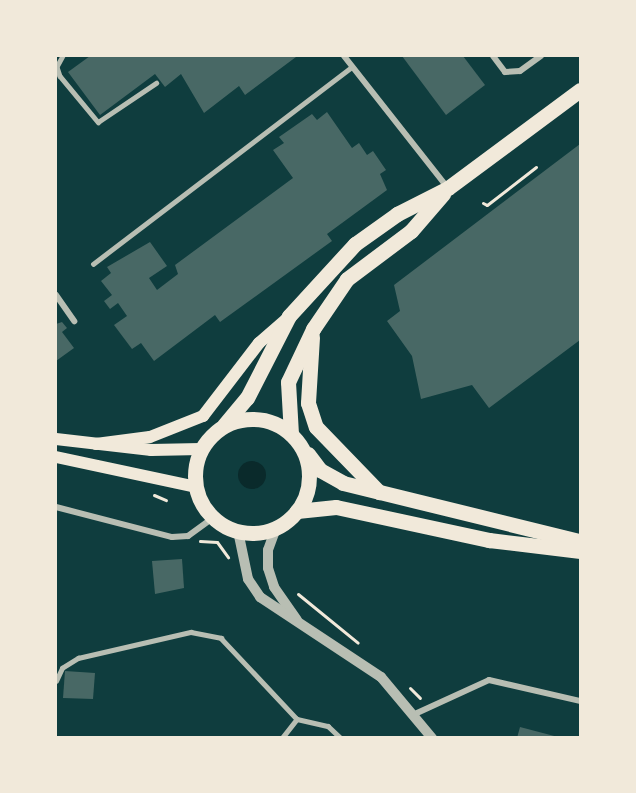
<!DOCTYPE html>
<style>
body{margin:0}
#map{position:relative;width:636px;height:793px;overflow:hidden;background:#0f3d3e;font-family:"Noto Serif",serif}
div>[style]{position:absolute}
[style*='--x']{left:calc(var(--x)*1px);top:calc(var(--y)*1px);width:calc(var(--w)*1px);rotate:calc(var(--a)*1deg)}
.water>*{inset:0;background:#0a2a2b}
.round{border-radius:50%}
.building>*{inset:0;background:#486865}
.path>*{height:3px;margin:-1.5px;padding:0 1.5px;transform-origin:1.5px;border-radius:1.5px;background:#f1e9da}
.service>*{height:4.5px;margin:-2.25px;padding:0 2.25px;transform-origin:2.25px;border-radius:2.25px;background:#b8beb3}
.minor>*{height:6px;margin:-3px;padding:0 3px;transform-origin:3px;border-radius:3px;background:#b8beb3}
.tertiary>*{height:10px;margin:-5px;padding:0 5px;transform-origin:5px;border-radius:5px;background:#b8beb3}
.secondary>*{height:12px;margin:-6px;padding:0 6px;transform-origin:6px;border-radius:6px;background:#f1e9da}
.primary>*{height:15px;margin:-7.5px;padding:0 7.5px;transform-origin:7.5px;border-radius:7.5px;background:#f1e9da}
.primary>.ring{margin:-7.5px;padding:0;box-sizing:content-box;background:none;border:15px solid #f1e9da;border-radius:50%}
span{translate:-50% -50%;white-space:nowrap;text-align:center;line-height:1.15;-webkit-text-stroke:6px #f1e9da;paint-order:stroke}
.frame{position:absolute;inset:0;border:57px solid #f1e9da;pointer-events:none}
</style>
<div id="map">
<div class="water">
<i class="round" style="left:238px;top:461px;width:28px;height:28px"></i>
</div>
<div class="building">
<i style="clip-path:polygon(90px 56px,294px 56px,296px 57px,245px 95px,239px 86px,204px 113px,181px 74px,165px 87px,155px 74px,100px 115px,68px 72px)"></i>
<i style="clip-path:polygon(402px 56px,463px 56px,485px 85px,446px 115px)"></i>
<i style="clip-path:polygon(327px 112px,352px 148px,359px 143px,367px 155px,373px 151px,386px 170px,380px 174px,387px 190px,327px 234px,332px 241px,220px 322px,215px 315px,154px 361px,141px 343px,132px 349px,114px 325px,127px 316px,118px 303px,110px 309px,104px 301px,112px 295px,101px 281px,111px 273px,107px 267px,150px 242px,167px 266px,149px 278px,157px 290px,178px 274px,175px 265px,293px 178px,273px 150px,284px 143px,279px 137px,312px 114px,317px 120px)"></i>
<i style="clip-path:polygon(580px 144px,580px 340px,489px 408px,472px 385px,421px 399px,412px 356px,387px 321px,400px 311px,394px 285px)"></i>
<i style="clip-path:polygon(62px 322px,67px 328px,62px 332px,74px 348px,56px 361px,56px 324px)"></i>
<i style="clip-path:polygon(182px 559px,184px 588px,155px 594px,152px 561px)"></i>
<i style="clip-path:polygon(65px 671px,95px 673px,93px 699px,63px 698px)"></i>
<i style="clip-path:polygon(520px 727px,558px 737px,558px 738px,517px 738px)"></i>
</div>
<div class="path">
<i style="--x:483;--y:203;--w:4;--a:27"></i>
<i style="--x:487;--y:205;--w:62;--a:-37.8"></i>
<i style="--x:154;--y:495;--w:13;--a:23"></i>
<i style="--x:200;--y:541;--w:17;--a:3"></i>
<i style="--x:217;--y:542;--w:19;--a:54"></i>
<i style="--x:298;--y:594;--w:77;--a:39.2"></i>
<i style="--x:410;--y:688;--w:14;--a:45"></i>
</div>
<div class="service">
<i style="--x:63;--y:56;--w:13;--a:119"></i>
<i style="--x:57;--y:67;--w:9;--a:72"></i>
<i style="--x:60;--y:76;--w:60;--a:50.4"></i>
<i style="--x:98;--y:122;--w:70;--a:-33.9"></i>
<i style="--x:93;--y:264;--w:325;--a:-37.3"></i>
<i style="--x:56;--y:681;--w:14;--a:-65"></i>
<i style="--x:62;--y:668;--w:19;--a:-32"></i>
<i style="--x:78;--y:658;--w:116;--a:-13"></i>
<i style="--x:191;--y:632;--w:31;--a:11"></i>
<i style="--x:221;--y:638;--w:111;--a:46.8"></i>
<i style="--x:282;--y:738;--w:24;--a:-52"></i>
<i style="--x:297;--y:719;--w:32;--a:13"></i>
<i style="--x:328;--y:726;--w:18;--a:43"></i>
</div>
<div class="minor">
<i style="--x:344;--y:56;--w:167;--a:51.8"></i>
<i style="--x:493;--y:56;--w:20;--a:53"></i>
<i style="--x:505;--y:72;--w:15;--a:-4"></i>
<i style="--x:520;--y:71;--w:26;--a:-36"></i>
<i style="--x:56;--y:295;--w:32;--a:55"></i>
<i style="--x:56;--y:507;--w:120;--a:14.5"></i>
<i style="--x:172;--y:537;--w:16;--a:-4"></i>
<i style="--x:188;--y:536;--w:31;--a:-36"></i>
<i style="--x:417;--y:713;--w:79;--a:-24.6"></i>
<i style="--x:489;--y:680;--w:93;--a:13"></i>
</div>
<div class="tertiary">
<i style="--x:276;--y:528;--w:23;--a:110"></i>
<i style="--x:268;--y:550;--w:18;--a:90"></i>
<i style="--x:268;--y:568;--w:20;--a:72"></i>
<i style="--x:274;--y:587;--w:40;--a:55.1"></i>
<i style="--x:238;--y:531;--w:49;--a:78.2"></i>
<i style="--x:248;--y:579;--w:22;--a:56"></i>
<i style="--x:260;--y:597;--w:145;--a:33.5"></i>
<i style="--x:381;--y:677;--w:80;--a:50.1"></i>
</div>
<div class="secondary">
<i style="--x:56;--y:439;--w:96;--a:6.6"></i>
<i style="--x:151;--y:450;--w:50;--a:-1.1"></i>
<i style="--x:96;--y:444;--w:54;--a:-7.4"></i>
<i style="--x:150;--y:437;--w:57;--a:-21.6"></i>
<i style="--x:203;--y:416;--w:92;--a:-52.5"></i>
<i style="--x:259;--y:343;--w:35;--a:-41"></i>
<i style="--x:56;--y:457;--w:143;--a:12.1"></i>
</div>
<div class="primary">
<i style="--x:312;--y:337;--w:66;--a:93.5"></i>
<i style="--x:308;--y:403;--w:25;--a:72"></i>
<i style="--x:316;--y:427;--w:91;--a:45.9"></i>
<i class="ring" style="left:195px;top:419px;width:99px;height:99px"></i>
<i style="--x:224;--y:425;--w:35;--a:-50"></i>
<i style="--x:247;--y:398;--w:92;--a:-62.9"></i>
<i style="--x:289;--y:316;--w:98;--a:-47.5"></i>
<i style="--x:355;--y:244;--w:52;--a:-35.5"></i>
<i style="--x:397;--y:214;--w:57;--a:-27"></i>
<i style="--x:448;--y:188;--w:164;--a:-36.6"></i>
<i style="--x:291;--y:434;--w:52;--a:-93.3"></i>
<i style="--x:288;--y:382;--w:59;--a:-64.7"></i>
<i style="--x:313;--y:329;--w:60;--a:-55.8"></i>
<i style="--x:347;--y:279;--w:80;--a:-36.9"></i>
<i style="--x:411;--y:231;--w:49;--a:-49.1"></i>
<i style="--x:308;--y:454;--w:20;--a:53"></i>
<i style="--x:320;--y:470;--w:26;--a:29"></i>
<i style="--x:343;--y:483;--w:244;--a:13.8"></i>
<i style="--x:297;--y:511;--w:39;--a:-6"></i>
<i style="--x:336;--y:507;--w:157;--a:12.2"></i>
<i style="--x:489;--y:540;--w:92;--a:6.9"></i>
</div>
<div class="frame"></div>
</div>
